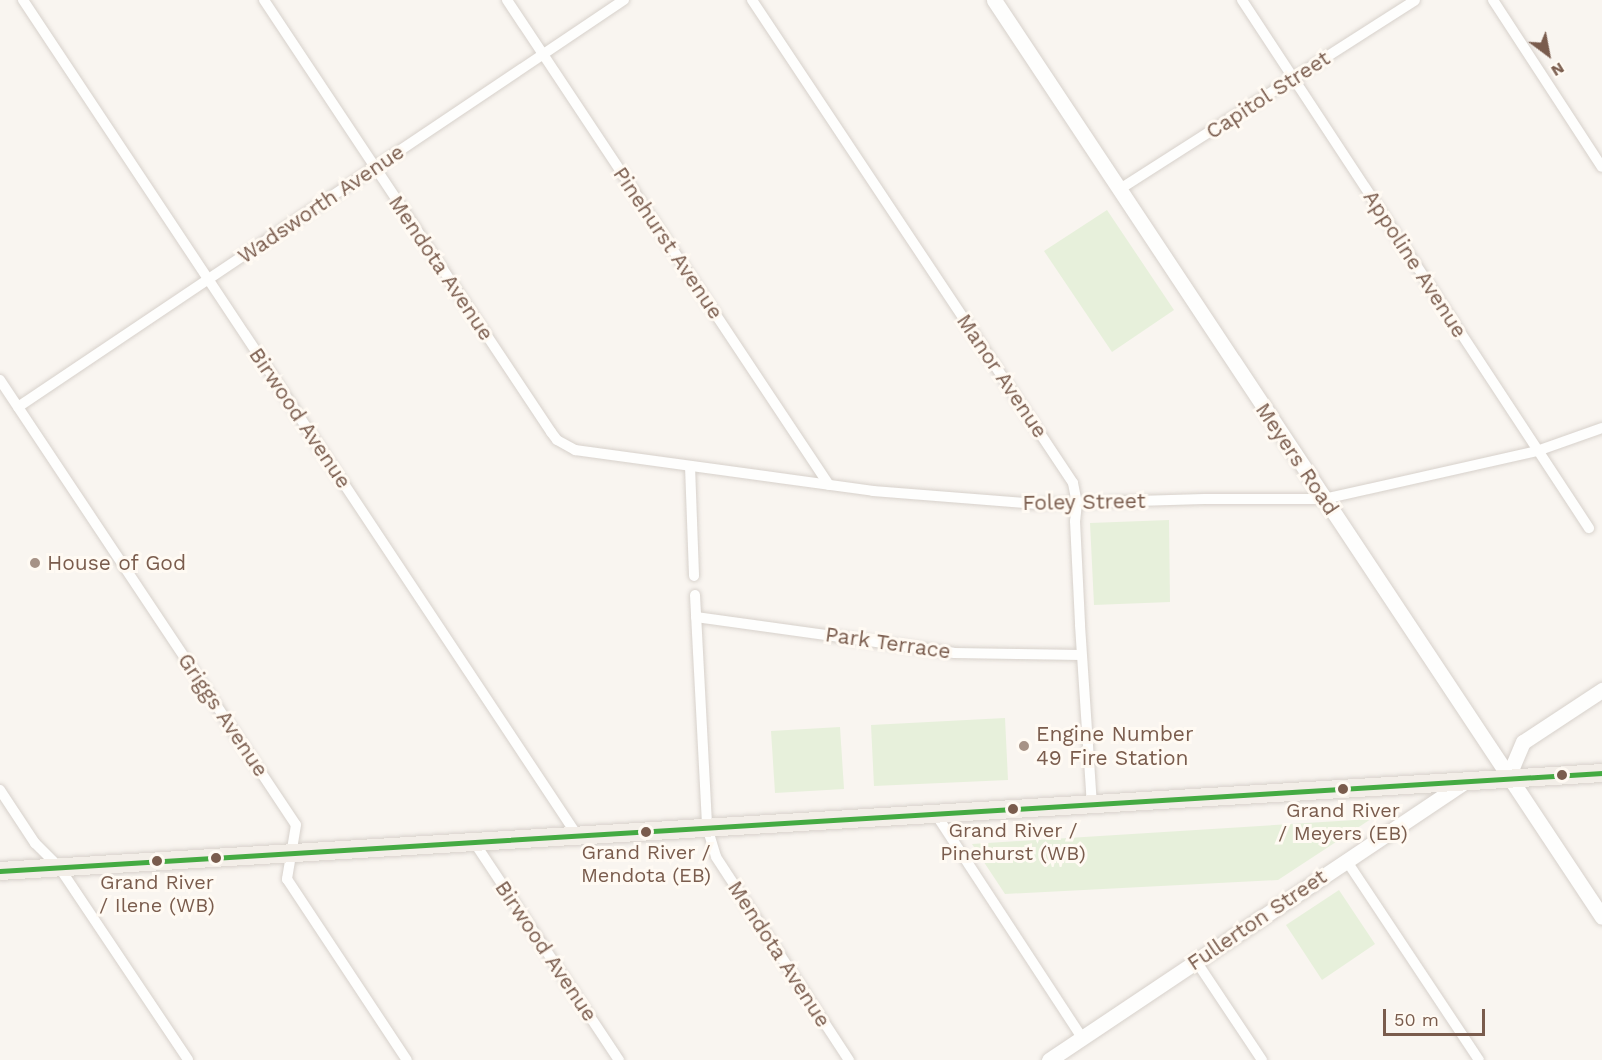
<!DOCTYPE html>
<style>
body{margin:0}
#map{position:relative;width:1602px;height:1060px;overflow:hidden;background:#f9f5f0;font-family:"Work Sans",sans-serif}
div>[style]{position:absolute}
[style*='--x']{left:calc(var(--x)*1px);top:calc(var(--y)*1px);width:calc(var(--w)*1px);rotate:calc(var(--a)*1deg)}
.green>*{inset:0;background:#e7f0db}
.roads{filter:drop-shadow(0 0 2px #d7d1cb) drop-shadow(0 0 2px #d7d1cb)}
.street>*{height:10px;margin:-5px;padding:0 5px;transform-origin:5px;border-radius:5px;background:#fefefd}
.secondary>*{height:15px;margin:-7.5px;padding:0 7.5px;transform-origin:7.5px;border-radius:7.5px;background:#fefefd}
.primary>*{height:18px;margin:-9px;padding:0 9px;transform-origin:9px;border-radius:9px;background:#f3eee8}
.bus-1>*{height:4.5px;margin:-2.25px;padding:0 2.25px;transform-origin:2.25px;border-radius:2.25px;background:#44aa42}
.dots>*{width:16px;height:16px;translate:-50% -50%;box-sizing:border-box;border:3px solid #fffaf3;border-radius:50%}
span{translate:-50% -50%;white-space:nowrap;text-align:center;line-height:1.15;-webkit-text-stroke:6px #fffaf3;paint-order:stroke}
.bus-label{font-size:20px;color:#7a5c4d}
.street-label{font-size:21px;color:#7a5c4d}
.poi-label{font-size:21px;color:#7a5c4d}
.left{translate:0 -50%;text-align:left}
.north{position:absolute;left:1518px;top:24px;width:60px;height:60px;-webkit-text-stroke:4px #fffaf3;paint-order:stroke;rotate:148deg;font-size:16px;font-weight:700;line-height:24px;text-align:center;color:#7a5c4d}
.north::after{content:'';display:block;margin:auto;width:21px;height:27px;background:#7a5c4d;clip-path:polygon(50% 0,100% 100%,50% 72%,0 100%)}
.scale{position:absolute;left:1383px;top:1009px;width:102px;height:27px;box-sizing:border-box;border:3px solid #7a5c4d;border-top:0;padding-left:8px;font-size:18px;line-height:21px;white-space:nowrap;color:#7a5c4d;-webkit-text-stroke:4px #fffaf3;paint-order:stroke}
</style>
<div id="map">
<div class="green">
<i style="clip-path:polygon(1107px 210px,1174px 310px,1112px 352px,1044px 251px)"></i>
<i style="clip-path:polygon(1169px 520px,1170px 602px,1094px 605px,1090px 523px)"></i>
<i style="clip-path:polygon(1005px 718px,1008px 780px,874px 786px,871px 725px)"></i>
<i style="clip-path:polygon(840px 727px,844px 789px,775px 793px,771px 731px)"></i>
<i style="clip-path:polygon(1371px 819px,1278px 880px,1005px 894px,972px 844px)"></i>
<i style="clip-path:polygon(1339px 890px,1375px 944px,1322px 980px,1286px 925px)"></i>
</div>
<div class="roads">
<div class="street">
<i style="--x:23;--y:0;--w:1002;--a:56.44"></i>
<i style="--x:264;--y:0;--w:519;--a:56.4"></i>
<i style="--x:551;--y:432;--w:10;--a:53"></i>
<i style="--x:557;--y:440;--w:21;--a:29"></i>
<i style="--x:575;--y:450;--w:301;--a:7.8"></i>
<i style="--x:873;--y:491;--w:165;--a:4.5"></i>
<i style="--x:1037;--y:504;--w:167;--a:-1.7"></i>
<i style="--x:1204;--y:499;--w:120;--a:0"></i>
<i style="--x:1324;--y:499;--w:218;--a:-12.7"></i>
<i style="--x:1537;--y:451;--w:69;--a:-19.5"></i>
<i style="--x:507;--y:0;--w:582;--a:56.42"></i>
<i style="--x:752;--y:0;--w:580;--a:56.39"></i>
<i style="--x:1073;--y:483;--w:20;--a:79"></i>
<i style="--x:1077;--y:503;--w:18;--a:96"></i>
<i style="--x:1075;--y:521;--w:104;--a:87.2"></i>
<i style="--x:1080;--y:625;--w:179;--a:86.2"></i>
<i style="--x:1242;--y:0;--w:632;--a:56.69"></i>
<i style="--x:1493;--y:0;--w:199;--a:56.9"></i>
<i style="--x:1120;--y:189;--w:350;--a:-32.6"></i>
<i style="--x:0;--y:380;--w:534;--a:56.37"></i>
<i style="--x:296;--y:825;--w:55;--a:99.5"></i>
<i style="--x:287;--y:879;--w:217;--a:56.5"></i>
<i style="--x:18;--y:407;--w:730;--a:-33.89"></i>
<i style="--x:690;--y:466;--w:110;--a:87.9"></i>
<i style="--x:695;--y:595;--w:232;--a:87"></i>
<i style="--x:707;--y:827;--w:31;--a:73"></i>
<i style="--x:716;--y:857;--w:243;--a:56.8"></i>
<i style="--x:696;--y:617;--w:260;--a:7.9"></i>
<i style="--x:954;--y:653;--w:127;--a:0.9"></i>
<i style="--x:0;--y:790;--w:64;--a:56.6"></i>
<i style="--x:35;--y:843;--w:34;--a:45"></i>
<i style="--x:59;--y:867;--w:232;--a:56.2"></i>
<i style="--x:935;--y:813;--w:269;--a:56.8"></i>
<i style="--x:474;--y:842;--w:262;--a:56.4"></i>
<i style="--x:1346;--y:860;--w:240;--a:56.4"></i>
<i style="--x:1196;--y:961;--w:119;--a:56.3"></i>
</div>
<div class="secondary">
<i style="--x:994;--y:0;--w:1100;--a:56.45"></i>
<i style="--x:1508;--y:777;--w:38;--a:-67"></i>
<i style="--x:1523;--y:742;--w:95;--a:-33.4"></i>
<i style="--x:1049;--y:1060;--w:502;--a:-33.79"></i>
</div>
<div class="primary">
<i style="--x:0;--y:871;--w:1605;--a:-3.5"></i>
</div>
</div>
<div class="bus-1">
<i style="--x:0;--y:871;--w:1605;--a:-3.5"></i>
</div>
<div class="dots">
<i style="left:35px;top:563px;background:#a69286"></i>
<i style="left:1024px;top:746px;background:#a69286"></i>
<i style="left:1562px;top:775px;background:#7a5c4d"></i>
<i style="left:1343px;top:789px;background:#7a5c4d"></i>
<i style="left:1013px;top:809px;background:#7a5c4d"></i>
<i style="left:646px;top:832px;background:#7a5c4d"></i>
<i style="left:216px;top:858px;background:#7a5c4d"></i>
<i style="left:157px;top:861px;background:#7a5c4d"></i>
</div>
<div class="bus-label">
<span style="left:1343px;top:822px">Grand River<br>/ Meyers (EB)</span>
<span style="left:1013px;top:842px">Grand River /<br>Pinehurst (WB)</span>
<span style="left:646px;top:864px">Grand River /<br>Mendota (EB)</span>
<span style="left:157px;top:894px">Grand River<br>/ Ilene (WB)</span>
</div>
<div class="street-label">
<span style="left:1268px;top:95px;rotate:-33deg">Capitol Street</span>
<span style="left:321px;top:204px;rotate:-34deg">Wadsworth Avenue</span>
<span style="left:668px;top:243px;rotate:56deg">Pinehurst Avenue</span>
<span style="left:1415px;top:264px;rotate:57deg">Appoline Avenue</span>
<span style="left:441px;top:268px;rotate:56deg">Mendota Avenue</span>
<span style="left:1002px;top:376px;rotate:56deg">Manor Avenue</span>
<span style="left:300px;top:418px;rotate:56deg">Birwood Avenue</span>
<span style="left:1297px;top:459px;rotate:56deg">Meyers Road</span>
<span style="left:1084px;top:502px;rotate:-1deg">Foley Street</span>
<span style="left:888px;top:643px;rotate:8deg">Park Terrace</span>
<span style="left:223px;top:715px;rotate:56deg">Griggs Avenue</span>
<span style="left:1257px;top:920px;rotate:-34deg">Fullerton Street</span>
<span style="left:546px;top:951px;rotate:56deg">Birwood Avenue</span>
<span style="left:779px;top:954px;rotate:57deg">Mendota Avenue</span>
</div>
<div class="poi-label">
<span class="left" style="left:47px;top:563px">House of God</span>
<span class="left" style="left:1036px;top:746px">Engine Number<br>49 Fire Station</span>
</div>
<div class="north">N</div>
<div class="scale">50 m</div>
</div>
